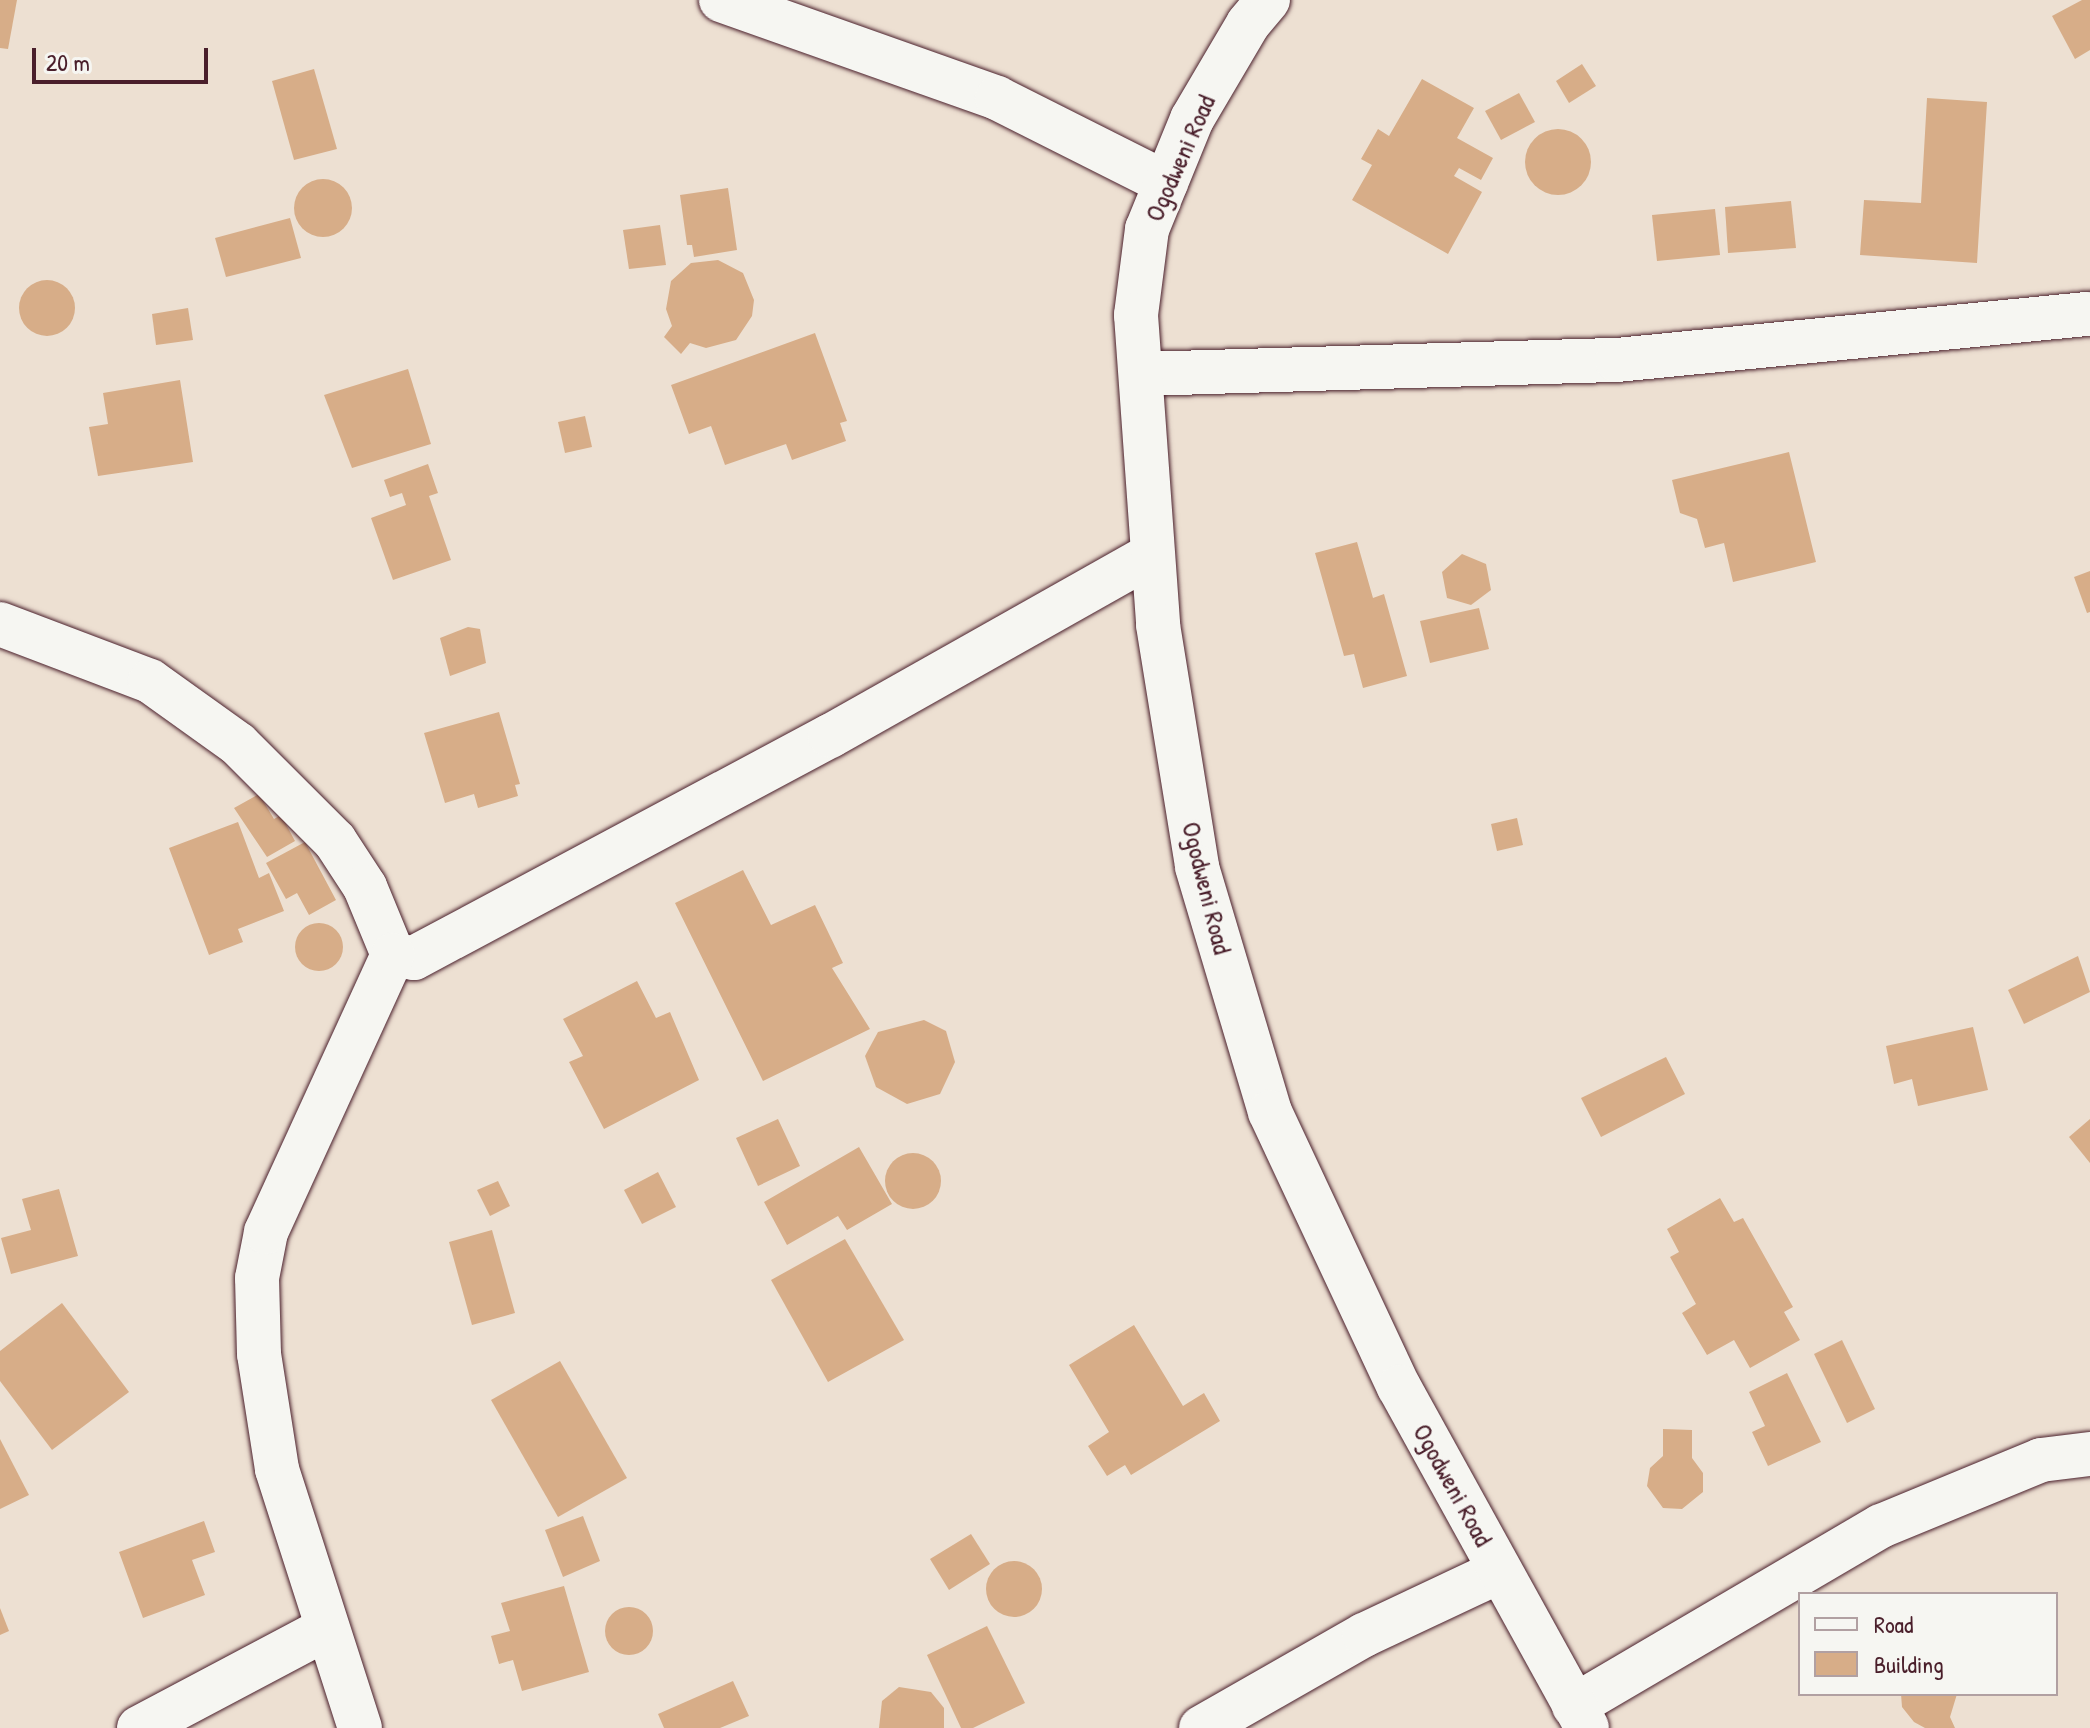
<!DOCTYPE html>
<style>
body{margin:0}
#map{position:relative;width:2090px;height:1728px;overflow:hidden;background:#ede0d2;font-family:"Patrick Hand",sans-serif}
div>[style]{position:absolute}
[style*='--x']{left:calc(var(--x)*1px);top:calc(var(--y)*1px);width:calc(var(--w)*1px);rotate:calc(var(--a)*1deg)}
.building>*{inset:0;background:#d7ad88}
.round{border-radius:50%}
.roads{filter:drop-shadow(0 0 2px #4a1f2b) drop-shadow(0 0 2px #4a1f2b)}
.street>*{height:44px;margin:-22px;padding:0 22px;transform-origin:22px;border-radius:22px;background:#f6f6f2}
.secondary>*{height:44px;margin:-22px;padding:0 22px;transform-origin:22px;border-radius:22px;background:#f6f6f2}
span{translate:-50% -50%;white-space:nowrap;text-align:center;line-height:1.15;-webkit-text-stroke:6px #f6f6f2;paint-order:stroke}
.street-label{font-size:26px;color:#4a1f2b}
.legend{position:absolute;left:1798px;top:1592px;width:260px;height:104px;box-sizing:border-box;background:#f6f6f2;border:2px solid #b1a0a2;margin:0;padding:10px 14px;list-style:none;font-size:24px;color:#4a1f2b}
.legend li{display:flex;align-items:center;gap:16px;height:40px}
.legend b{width:40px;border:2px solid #b1a0a2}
.scale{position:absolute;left:32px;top:48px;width:176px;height:36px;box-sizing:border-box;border:4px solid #4a1f2b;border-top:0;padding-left:10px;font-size:24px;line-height:28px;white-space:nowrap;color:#4a1f2b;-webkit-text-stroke:6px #f6f6f2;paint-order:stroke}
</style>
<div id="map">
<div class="building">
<i style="clip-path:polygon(0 0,17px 0,8px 49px,0 48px)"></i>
<i style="clip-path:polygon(2082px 0,2090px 0,2090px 50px,2075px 59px,2052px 16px)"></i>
<i style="clip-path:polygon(1582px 64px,1596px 86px,1569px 103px,1556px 81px)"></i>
<i style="clip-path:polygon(314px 69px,337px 149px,294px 160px,272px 81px)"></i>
<i style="clip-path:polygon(1422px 79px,1474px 108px,1457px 138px,1493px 158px,1481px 180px,1459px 168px,1454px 176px,1482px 192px,1448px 254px,1352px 200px,1372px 165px,1361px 159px,1378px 129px,1389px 136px)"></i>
<i style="clip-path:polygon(1519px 93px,1535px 122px,1501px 140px,1485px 111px)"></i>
<i style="clip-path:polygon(1927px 98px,1987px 102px,1977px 263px,1860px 255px,1864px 200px,1921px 203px)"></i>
<i class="round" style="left:1525px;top:129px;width:66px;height:66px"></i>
<i class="round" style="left:294px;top:179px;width:58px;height:58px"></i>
<i style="clip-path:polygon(728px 188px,737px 250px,694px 257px,692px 245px,687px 245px,680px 195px)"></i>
<i style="clip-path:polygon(1791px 201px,1796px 248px,1728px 253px,1725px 207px)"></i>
<i style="clip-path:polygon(1715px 209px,1720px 255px,1657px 261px,1652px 215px)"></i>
<i style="clip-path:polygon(290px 218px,301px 258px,226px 277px,215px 238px)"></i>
<i style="clip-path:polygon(660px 225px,666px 265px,629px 269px,623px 230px)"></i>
<i style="clip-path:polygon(718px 260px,743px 273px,754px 300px,752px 316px,736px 340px,706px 348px,690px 343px,681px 354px,664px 337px,672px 326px,666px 309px,671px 281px,691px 263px)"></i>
<i class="round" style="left:19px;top:280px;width:56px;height:56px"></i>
<i style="clip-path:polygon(188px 308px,193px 340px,156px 345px,152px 314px)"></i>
<i style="clip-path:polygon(815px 333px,847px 421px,840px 423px,846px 441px,792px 460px,786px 444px,725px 465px,711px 426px,689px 434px,671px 385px)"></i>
<i style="clip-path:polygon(408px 369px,431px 444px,352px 468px,324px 395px)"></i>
<i style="clip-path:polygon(180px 380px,193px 462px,98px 476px,89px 427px,108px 424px,103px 393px)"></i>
<i style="clip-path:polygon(585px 416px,592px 447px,565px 453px,558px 422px)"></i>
<i style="clip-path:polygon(1789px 452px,1816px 562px,1733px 582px,1724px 543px,1705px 548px,1697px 519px,1680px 513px,1672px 480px)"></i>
<i style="clip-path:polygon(428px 464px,438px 493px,429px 496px,451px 560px,393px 580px,371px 518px,406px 505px,402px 493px,390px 497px,384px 480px)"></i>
<i style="clip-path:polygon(1357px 542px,1373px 598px,1384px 594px,1407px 676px,1363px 688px,1354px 654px,1344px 656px,1315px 553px)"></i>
<i style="clip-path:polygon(1462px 554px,1486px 564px,1491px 590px,1471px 605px,1447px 598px,1442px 572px)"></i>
<i style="clip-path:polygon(2090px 571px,2090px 612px,2087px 613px,2074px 577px)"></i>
<i style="clip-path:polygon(1479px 608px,1489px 649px,1430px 663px,1420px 621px)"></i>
<i style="clip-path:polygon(468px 627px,480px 629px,486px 663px,450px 676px,440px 638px)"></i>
<i style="clip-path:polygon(499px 712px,520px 784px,515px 785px,518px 796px,478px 808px,474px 794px,445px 803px,424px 733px)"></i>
<i style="clip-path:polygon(259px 794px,274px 819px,281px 815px,295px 841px,267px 857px,234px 808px)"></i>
<i style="clip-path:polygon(1517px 818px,1523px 845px,1497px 851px,1491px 824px)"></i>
<i style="clip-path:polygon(238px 822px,259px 878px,269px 873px,284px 911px,238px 929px,243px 942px,209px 955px,169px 848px)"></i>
<i style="clip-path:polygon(305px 842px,336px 900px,309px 915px,297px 893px,286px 899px,266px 863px)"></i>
<i style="clip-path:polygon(743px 870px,771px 925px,815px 905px,843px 963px,832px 968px,870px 1029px,763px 1081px,675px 903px)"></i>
<i class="round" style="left:295px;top:923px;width:48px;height:48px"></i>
<i style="clip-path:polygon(2078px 956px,2090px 992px,2024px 1024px,2008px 990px)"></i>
<i style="clip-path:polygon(637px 981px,656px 1018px,670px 1012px,699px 1080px,604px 1129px,569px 1062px,583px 1056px,563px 1019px)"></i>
<i style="clip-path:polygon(924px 1020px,946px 1031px,955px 1062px,940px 1094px,907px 1104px,876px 1087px,865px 1056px,878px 1032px)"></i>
<i style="clip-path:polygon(1973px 1027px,1988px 1090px,1918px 1106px,1912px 1079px,1894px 1084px,1886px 1046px)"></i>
<i style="clip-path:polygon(1666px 1057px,1685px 1094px,1601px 1137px,1581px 1098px)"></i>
<i style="clip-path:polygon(778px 1119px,800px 1166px,758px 1186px,736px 1138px)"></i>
<i style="clip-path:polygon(2090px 1119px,2090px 1163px,2069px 1137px)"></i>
<i style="clip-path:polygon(859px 1147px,892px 1204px,847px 1230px,838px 1216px,787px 1245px,764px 1202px)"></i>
<i class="round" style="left:885px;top:1153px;width:56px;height:56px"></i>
<i style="clip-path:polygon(658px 1172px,676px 1207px,642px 1224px,624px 1190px)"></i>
<i style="clip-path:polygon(498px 1181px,510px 1206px,490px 1216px,477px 1190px)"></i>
<i style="clip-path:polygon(59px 1189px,78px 1256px,11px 1274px,1px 1238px,31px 1230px,22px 1199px)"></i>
<i style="clip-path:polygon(1720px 1198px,1734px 1222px,1743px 1218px,1793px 1307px,1784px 1312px,1800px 1340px,1750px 1368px,1734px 1340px,1707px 1355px,1682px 1313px,1696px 1304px,1670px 1257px,1679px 1252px,1667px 1229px)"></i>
<i style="clip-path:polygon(492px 1230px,515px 1313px,472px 1325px,449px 1242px)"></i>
<i style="clip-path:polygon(845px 1239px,904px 1340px,828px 1382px,771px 1280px)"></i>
<i style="clip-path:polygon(62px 1303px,129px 1392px,52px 1450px,0 1381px,0 1351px)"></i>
<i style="clip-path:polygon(1134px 1325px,1183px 1406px,1204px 1393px,1220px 1421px,1131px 1475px,1125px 1465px,1107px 1476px,1088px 1446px,1109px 1432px,1069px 1365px)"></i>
<i style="clip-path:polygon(1842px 1340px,1875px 1409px,1847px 1423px,1814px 1354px)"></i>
<i style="clip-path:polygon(560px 1361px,627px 1478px,558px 1517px,491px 1400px)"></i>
<i style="clip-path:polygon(1787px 1373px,1821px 1442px,1768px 1466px,1752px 1432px,1765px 1426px,1749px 1392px)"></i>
<i style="clip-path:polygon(1663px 1429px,1692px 1430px,1692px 1458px,1703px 1473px,1703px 1492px,1682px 1509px,1663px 1508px,1647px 1486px,1650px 1468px,1663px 1456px)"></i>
<i style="clip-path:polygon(0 1439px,29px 1495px,0 1509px)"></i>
<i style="clip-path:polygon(583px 1516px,600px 1561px,563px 1577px,545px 1530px)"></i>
<i style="clip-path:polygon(204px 1521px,215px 1552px,192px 1560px,205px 1595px,143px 1618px,119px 1552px)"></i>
<i style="clip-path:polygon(971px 1534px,990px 1564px,949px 1590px,930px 1559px)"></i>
<i class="round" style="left:986px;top:1561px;width:56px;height:56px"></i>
<i style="clip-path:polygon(564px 1586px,589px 1672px,522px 1691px,513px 1660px,499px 1664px,491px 1636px,510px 1631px,501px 1603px)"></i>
<i class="round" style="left:605px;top:1607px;width:48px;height:48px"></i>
<i style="clip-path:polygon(0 1608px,9px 1631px,0 1635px)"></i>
<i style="clip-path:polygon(987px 1626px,1025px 1703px,973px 1728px,961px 1728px,927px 1655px)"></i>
<i style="clip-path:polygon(733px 1681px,749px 1716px,720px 1728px,664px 1728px,658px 1714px)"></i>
<i style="clip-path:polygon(899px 1687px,931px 1692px,944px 1708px,944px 1728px,879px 1728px,882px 1701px)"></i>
<i style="clip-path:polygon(1901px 1694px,1957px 1694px,1950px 1717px,1955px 1728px,1925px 1728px,1914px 1722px,1902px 1707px)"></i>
</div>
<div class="roads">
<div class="street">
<i style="--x:721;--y:0;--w:293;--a:19.5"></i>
<i style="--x:997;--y:98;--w:189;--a:26.7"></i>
<i style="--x:1141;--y:374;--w:476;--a:-1.7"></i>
<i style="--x:1617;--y:360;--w:475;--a:-5.6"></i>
<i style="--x:0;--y:624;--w:160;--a:20.8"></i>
<i style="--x:150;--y:681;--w:108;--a:35.6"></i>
<i style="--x:238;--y:744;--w:137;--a:45"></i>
<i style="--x:335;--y:841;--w:55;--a:56.9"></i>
<i style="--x:365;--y:887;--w:74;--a:67.6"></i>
<i style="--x:393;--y:955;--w:21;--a:8"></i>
<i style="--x:414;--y:958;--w:472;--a:-28.1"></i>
<i style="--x:830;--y:736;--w:369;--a:-29.4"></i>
<i style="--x:1574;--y:1706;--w:356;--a:-30.4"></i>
<i style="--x:1881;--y:1526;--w:173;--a:-22.4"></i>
<i style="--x:2041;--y:1460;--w:49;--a:-7"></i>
<i style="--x:139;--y:1728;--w:212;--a:-27.9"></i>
<i style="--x:360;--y:1728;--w:272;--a:-107.8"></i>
<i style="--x:277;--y:1469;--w:116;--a:-98.9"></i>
<i style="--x:259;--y:1354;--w:76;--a:-91.5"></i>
<i style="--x:257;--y:1278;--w:47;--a:-78.9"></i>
<i style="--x:266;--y:1232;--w:305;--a:-65.4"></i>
<i style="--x:1201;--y:1728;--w:188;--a:-29.7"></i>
<i style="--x:1364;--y:1635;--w:150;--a:-25.2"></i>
</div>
<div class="secondary">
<i style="--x:1268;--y:0;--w:31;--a:130"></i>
<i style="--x:1248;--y:24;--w:110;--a:120.5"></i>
<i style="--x:1192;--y:119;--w:119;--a:112.2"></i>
<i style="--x:1147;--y:229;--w:87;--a:97.3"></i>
<i style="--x:1136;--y:315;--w:311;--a:85.9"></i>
<i style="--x:1158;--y:625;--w:245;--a:80.8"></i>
<i style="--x:1197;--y:867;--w:256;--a:73.4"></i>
<i style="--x:1270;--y:1112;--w:304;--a:64.9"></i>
<i style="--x:1399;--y:1387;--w:389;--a:61.1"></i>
</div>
</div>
<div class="street-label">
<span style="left:1180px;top:158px;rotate:-66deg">Ogodweni Road</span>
<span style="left:1207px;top:888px;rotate:76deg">Ogodweni Road</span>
<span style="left:1453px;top:1485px;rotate:61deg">Ogodweni Road</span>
</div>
<ul class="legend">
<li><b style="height:10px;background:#f6f6f2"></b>Road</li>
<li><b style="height:22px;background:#d7ad88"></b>Building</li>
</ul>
<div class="scale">20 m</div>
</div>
